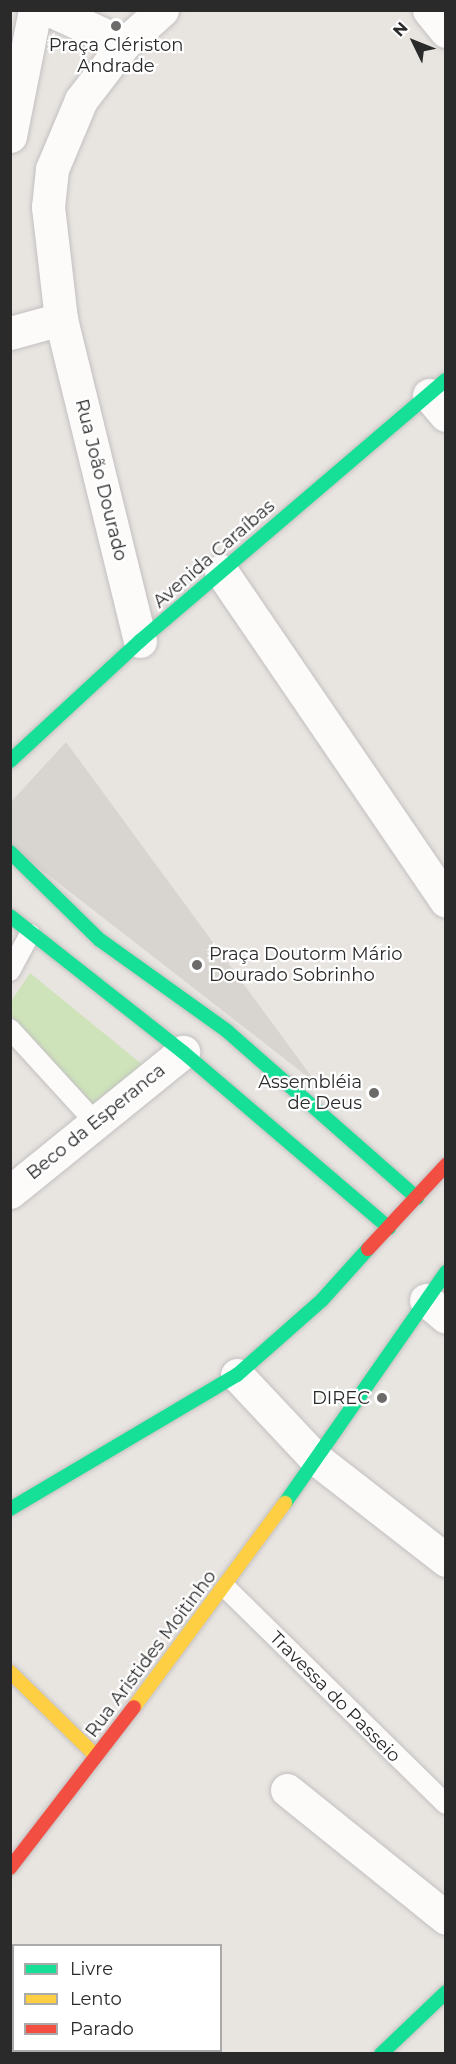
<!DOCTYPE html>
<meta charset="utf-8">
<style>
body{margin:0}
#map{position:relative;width:456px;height:2064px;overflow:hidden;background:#e8e4e0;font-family:Montserrat,sans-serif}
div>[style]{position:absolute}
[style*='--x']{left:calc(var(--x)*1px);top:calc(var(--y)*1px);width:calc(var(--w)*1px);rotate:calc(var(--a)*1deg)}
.green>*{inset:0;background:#cee3b9}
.plaza>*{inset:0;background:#d8d4cf}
.roads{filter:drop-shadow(0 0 2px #c2c0c1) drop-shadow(0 0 2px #c2c0c1)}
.lane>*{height:20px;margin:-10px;padding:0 10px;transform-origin:10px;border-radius:10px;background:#fcfbfa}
.street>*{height:33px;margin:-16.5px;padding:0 16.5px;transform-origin:16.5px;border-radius:16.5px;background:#fcfbfa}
.fast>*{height:14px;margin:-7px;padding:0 7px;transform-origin:7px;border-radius:7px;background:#16e098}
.slow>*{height:14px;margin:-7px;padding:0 7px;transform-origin:7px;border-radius:7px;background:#ffcf43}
.jam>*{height:14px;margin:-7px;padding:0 7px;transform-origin:7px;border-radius:7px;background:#f24e42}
.dots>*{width:16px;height:16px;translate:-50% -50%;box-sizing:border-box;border:3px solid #fff;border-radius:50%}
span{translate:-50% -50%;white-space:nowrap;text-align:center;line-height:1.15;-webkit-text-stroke:4.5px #fff;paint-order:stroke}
.poi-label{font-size:18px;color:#2a2a2a}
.left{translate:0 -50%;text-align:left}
.right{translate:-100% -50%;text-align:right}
.street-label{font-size:18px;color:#2a2a2a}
.frame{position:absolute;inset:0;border:12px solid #2a2a2a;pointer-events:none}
.legend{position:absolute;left:12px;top:1944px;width:210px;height:108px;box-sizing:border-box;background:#fff;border:2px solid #aaa;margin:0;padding:8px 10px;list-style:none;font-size:18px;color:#2a2a2a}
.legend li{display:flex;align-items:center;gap:12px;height:30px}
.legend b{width:30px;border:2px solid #aaa}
.north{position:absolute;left:384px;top:12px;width:60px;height:60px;-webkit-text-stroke:4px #fff;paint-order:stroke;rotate:313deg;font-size:16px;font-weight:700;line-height:24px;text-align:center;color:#2a2a2a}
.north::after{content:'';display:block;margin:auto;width:21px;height:27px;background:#2a2a2a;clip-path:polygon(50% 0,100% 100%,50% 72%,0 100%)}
</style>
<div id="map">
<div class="green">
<i style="clip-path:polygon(30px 973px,144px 1066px,94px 1107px,11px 1015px,10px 1003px)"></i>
</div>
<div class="plaza">
<i style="clip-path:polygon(66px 742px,317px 1084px,11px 846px,10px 803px)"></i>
</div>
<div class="roads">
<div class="lane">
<i style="--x:10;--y:971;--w:42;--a:-61.6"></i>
<i style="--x:10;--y:1029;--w:125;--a:47.6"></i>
<i style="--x:226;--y:1588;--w:308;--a:44.5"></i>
</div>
<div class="street">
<i style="--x:50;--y:10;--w:81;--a:24.7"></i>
<i style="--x:429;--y:10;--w:27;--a:51"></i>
<i style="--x:10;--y:136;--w:128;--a:-78.8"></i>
<i style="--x:10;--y:333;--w:53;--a:-15.4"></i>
<i style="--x:429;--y:395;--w:26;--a:50"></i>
<i style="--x:221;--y:571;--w:399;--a:55.7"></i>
<i style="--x:140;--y:641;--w:332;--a:-103.8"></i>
<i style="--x:61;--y:319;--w:113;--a:-96.6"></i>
<i style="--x:48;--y:207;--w:38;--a:-84"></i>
<i style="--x:52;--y:169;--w:75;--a:-67.2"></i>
<i style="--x:81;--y:100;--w:71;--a:-52.5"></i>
<i style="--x:124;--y:44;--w:51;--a:-41.8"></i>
<i style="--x:10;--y:1192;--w:223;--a:-39"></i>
<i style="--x:426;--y:1300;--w:26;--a:40"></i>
<i style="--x:237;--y:1375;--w:114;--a:46.8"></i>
<i style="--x:315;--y:1458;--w:166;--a:37.9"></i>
<i style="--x:287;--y:1790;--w:204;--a:38.8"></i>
</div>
<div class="fast">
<i style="--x:10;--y:761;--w:177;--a:-42.7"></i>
<i style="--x:140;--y:641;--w:402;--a:-40.5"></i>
<i style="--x:10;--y:852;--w:126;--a:44.4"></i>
<i style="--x:100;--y:940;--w:156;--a:35.6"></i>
<i style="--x:227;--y:1031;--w:253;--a:41.3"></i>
<i style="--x:10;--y:916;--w:220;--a:38.2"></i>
<i style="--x:183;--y:1052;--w:271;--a:40.5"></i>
<i style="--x:285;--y:1503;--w:282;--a:-55.1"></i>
<i style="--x:10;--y:1509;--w:264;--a:-30.6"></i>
<i style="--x:237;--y:1375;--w:113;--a:-41.4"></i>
<i style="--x:322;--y:1300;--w:69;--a:-48"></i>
<i style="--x:381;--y:2054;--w:90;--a:-43.6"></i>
</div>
<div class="slow">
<i style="--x:10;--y:1672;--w:120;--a:44.3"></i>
<i style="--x:134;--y:1707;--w:254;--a:-53.5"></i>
</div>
<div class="jam">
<i style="--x:368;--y:1249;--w:115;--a:-47.1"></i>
<i style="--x:10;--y:1868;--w:203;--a:-52.4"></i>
</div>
</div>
<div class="dots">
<i style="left:116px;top:26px;background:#6c6b6a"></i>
<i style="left:197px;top:965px;background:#6c6b6a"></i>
<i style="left:374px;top:1093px;background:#6c6b6a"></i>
<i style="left:382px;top:1398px;background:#6c6b6a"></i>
</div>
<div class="poi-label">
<span style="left:116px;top:56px">Praça Clériston<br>Andrade</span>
<span class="left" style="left:209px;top:965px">Praça Doutorm Mário<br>Dourado Sobrinho</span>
<span class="right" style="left:362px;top:1093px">Assembléia<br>de Deus</span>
<span class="right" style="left:370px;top:1398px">DIREC</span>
</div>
<div class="street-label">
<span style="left:101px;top:480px;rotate:76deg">Rua João Dourado</span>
<span style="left:214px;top:554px;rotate:-41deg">Avenida Caraíbas</span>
<span style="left:96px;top:1122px;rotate:-39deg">Beco da Esperanca</span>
<span style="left:151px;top:1654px;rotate:-53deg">Rua Aristides Moitinho</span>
<span style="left:335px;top:1697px;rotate:45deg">Travessa do Passeio</span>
</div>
<div class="frame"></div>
<ul class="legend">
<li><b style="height:8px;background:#16e098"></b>Livre</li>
<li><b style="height:8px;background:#ffcf43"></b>Lento</li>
<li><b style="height:8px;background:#f24e42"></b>Parado</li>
</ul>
<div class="north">N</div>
</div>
